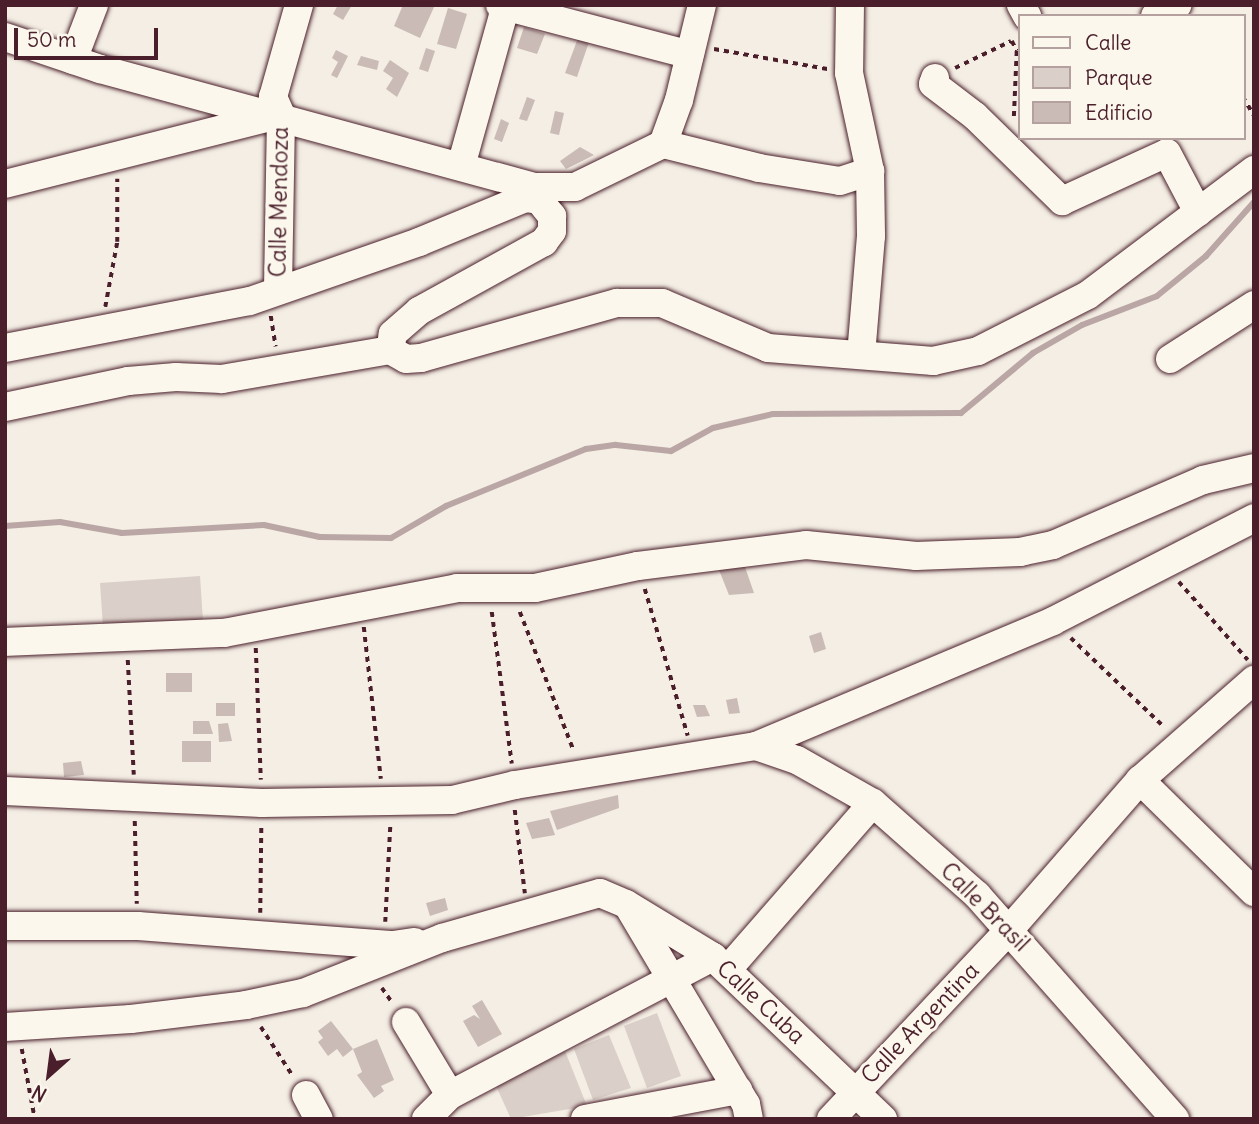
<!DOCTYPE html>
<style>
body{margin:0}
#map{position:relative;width:1259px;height:1124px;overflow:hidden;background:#f4eee4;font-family:Delius,sans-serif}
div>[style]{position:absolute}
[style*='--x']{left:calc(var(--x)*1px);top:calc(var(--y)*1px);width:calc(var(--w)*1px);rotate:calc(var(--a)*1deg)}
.green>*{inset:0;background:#dbd0c9}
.stream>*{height:6px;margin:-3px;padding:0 3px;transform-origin:3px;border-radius:3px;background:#baa7a5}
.building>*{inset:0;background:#cabbb6}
.path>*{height:3.5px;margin-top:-1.75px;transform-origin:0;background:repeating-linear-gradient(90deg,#4a1f2b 0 5px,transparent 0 10px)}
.roads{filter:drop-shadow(0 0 2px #4a1f2b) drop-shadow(0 0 2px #4a1f2b)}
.minor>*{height:28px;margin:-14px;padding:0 14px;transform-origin:14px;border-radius:14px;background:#fbf7ec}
span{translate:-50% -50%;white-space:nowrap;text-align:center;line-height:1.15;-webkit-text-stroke:6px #fbf7ec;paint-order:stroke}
.street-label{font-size:23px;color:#4a1f2b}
.frame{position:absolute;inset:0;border:7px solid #4a1f2b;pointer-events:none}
.legend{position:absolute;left:1018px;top:14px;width:228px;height:126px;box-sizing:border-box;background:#fbf7ec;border:2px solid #b4a19f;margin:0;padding:9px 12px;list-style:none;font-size:21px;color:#4a1f2b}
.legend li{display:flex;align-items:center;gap:14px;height:35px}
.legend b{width:35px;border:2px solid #b4a19f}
.north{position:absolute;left:14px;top:1040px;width:70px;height:70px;-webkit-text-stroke:5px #fbf7ec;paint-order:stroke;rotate:208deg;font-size:19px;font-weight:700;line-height:28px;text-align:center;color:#4a1f2b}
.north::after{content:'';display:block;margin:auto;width:24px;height:32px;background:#4a1f2b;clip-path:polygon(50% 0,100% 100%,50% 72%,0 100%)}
.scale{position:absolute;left:14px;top:28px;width:144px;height:32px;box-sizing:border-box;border:4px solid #4a1f2b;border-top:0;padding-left:9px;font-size:21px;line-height:24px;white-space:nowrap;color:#4a1f2b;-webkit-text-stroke:5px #fbf7ec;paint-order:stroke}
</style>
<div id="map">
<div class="green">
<i style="clip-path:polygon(200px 576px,203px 621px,103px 627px,100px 583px)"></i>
<i style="clip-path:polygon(657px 1013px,681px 1076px,647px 1088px,624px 1026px)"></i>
<i style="clip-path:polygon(609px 1035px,631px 1088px,593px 1100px,574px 1049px)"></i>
<i style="clip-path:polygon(565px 1051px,587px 1106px,511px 1119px,496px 1086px)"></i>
</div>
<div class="stream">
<i style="--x:5;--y:526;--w:55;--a:-4.2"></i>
<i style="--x:60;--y:522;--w:63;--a:10.1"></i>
<i style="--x:122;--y:533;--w:142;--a:-3.2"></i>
<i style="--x:264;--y:525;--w:57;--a:12.1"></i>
<i style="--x:320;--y:537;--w:71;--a:0.8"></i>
<i style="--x:391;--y:538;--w:64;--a:-30.2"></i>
<i style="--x:446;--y:506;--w:151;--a:-22.2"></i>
<i style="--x:586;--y:449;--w:30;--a:-8"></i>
<i style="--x:616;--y:445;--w:55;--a:6.2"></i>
<i style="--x:671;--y:451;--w:48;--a:-28.7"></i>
<i style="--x:713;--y:428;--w:62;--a:-13.1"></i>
<i style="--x:773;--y:414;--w:188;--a:-0.3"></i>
<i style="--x:961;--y:413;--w:94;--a:-39.8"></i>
<i style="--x:1033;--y:353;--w:56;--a:-29.7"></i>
<i style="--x:1082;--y:325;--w:80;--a:-21.1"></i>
<i style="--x:1157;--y:296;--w:63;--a:-39.2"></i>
<i style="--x:1206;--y:256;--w:72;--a:-48.4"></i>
</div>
<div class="building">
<i style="clip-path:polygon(338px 5px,352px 5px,343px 20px,333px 14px)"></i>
<i style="clip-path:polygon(403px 5px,435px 5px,420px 38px,394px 26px)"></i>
<i style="clip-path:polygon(448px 8px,467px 14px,456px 49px,437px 44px)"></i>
<i style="clip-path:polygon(524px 27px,545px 34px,537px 54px,517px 48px)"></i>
<i style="clip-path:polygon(578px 38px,589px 42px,577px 77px,565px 73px)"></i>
<i style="clip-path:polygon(426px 48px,435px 51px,428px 72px,419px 69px)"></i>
<i style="clip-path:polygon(336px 50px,348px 56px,337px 78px,331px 75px,338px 62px,332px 58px)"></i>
<i style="clip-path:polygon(361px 56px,379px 61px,377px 70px,357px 65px)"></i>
<i style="clip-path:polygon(390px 60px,409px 73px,397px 97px,386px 89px,393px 78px,383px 71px)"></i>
<i style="clip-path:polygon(527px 97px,535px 100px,527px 121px,519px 119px)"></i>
<i style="clip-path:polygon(555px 111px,564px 113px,559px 135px,550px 133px)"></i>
<i style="clip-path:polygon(501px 119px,509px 123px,502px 142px,494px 139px)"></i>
<i style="clip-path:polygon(580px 147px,594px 155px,566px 169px,560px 161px)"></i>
<i style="clip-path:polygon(744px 564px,754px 593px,729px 595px,719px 570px)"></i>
<i style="clip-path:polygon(821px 632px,826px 649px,814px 653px,809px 636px)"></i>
<i style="clip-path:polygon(166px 673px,192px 673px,192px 692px,166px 692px)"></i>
<i style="clip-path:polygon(737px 698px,740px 713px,729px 714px,726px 700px)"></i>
<i style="clip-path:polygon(216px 703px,235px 703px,235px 716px,216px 716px)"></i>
<i style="clip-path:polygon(693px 705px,705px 705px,710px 716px,697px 717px)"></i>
<i style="clip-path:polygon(193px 721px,209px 721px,213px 734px,193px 734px)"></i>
<i style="clip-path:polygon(228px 723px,232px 741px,219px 742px,218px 724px)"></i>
<i style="clip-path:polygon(182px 741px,211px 741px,211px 762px,182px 762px)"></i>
<i style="clip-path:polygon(81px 761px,84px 775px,64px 777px,63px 763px)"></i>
<i style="clip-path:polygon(618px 795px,619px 808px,557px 830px,550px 811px)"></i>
<i style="clip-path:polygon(549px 818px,555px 835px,532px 839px,526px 823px)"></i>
<i style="clip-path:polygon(445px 898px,448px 910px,430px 916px,426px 903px)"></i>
<i style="clip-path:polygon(482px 1000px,502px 1034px,478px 1047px,463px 1021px,474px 1015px,480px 1019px,472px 1006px)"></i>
<i style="clip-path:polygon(331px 1021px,353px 1049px,377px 1039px,394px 1080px,381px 1086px,384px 1091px,374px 1098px,357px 1075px,362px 1072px,353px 1049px,343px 1057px,337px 1049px,328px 1056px,318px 1042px,323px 1038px,318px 1031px)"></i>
</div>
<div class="path">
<i style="--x:1012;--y:41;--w:11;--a:63"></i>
<i style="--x:1017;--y:51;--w:70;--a:92.5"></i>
<i style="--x:714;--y:49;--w:115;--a:10"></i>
<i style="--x:955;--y:68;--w:62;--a:-25.7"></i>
<i style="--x:1243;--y:97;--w:21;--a:59"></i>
<i style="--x:105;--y:307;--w:66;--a:-79.5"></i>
<i style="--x:117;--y:242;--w:63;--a:-90"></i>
<i style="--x:271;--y:316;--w:31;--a:81"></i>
<i style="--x:1179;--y:582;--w:104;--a:48.5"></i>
<i style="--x:645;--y:589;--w:153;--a:73.7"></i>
<i style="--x:492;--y:612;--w:153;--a:82.5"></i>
<i style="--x:520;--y:612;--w:149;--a:68.8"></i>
<i style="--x:364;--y:627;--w:153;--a:83.6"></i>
<i style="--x:1071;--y:638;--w:129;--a:43.7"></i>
<i style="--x:256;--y:648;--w:132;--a:87.8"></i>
<i style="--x:128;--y:660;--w:115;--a:87"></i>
<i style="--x:515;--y:810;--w:84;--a:83.1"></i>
<i style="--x:135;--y:821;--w:83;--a:88.6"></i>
<i style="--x:260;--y:913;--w:86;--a:-89.3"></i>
<i style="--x:385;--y:922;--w:97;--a:-87"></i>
<i style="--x:382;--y:988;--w:19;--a:55"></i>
<i style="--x:261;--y:1027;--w:59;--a:56.9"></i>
<i style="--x:22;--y:1049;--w:71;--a:79.5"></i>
</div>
<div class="roads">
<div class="minor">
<i style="--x:500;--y:5;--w:196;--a:14.7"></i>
<i style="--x:850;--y:5;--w:68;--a:90.8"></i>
<i style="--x:849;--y:73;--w:100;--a:77.9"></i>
<i style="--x:870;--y:171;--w:65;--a:89.1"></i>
<i style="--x:871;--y:236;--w:119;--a:94.8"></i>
<i style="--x:1021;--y:5;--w:13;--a:61"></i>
<i style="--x:1155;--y:16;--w:25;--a:-26"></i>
<i style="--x:5;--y:37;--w:100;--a:18.6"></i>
<i style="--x:100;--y:69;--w:451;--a:15.2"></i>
<i style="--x:535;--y:187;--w:40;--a:0"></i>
<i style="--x:575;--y:187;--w:98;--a:-26"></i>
<i style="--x:663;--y:144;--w:47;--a:-70"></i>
<i style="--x:679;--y:100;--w:98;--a:-76.4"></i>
<i style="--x:73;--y:60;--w:59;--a:-69.1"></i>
<i style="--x:935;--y:78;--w:6;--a:108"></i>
<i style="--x:933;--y:84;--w:53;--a:37.3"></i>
<i style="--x:975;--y:116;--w:122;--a:44.3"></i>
<i style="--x:1062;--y:201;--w:115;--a:-24.6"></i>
<i style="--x:1167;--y:153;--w:67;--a:62.3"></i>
<i style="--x:663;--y:144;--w:99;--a:14"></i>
<i style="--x:759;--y:168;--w:82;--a:9.1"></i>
<i style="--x:840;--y:181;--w:32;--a:-18"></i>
<i style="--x:461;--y:166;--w:167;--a:-74.4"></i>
<i style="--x:5;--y:184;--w:282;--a:-14.2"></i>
<i style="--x:278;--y:289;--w:174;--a:-89"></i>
<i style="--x:281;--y:115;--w:20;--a:-114"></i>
<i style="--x:273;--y:97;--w:96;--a:-74.2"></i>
<i style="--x:5;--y:348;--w:249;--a:-10.9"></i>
<i style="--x:250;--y:301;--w:179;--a:-19.2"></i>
<i style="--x:419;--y:242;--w:115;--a:-22.5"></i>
<i style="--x:525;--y:198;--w:14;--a:8"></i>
<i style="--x:539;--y:200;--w:21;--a:51"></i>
<i style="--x:552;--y:216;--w:15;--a:90"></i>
<i style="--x:552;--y:231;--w:14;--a:126"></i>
<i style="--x:544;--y:242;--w:143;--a:151.1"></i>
<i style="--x:419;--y:311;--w:35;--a:139"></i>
<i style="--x:393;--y:334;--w:16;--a:101"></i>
<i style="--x:390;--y:350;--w:18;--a:29"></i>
<i style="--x:406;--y:359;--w:15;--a:-4"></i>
<i style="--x:421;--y:358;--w:204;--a:-15.7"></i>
<i style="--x:617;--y:303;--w:45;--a:0"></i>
<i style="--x:662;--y:303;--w:115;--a:23"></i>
<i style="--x:768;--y:348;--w:166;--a:4.5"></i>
<i style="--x:933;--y:361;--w:46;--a:-12.5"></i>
<i style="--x:978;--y:351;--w:123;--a:-27"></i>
<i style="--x:1088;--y:295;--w:208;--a:-37"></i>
<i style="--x:1170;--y:359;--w:100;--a:-32.7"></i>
<i style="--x:5;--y:407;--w:126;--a:-11.9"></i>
<i style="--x:128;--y:381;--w:48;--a:-4.8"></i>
<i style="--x:176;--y:377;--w:46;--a:2.5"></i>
<i style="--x:222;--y:379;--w:170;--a:-9.8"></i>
<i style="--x:5;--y:642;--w:219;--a:-2.4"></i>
<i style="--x:224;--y:633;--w:237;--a:-10.9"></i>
<i style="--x:457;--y:588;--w:78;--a:0"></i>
<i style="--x:535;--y:588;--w:105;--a:-12.1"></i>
<i style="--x:638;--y:566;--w:169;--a:-7.1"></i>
<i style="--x:806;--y:545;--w:111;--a:5.7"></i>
<i style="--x:916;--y:556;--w:104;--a:-2.2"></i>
<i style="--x:1020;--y:552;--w:34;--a:-12"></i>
<i style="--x:1053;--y:545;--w:163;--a:-23.4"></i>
<i style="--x:1203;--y:480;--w:52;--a:-13.2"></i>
<i style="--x:756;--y:746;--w:43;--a:18.9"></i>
<i style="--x:797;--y:760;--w:87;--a:29.5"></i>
<i style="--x:873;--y:803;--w:139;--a:41.5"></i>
<i style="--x:977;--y:895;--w:299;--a:48.5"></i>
<i style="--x:1140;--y:780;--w:160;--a:44.5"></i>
<i style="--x:5;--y:791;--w:257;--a:2.7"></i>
<i style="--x:262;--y:803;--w:190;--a:-0.9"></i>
<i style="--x:452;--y:800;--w:65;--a:-13.4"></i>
<i style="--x:515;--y:785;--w:244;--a:-9.2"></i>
<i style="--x:756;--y:746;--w:322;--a:-22.8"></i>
<i style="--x:1053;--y:621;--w:226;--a:-27.1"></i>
<i style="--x:630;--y:909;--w:227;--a:59.3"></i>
<i style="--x:746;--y:1104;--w:15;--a:79"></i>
<i style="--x:5;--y:926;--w:133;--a:0"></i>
<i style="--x:138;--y:926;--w:256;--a:4.3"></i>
<i style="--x:393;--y:945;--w:22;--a:-8"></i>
<i style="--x:728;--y:969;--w:220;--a:-48.9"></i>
<i style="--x:406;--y:1022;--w:85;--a:58.9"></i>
<i style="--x:5;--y:1027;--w:126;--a:-3.6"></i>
<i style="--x:131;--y:1019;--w:116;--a:-6.9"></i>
<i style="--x:246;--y:1005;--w:58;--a:-11.9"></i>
<i style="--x:303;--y:993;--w:149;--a:-21.6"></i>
<i style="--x:442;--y:938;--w:164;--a:-15.9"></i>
<i style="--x:600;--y:893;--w:28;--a:23"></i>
<i style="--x:626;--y:904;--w:102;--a:31.3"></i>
<i style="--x:713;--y:957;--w:235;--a:43.6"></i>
<i style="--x:306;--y:1095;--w:27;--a:62"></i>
<i style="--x:426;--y:1119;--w:34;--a:-45"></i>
<i style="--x:450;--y:1095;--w:297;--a:-27.7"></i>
<i style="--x:585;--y:1119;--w:156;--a:-10.7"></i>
<i style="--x:831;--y:1119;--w:261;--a:-46.7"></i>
<i style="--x:1010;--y:929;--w:198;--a:-48.9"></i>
<i style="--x:1140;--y:780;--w:152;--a:-41.3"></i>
</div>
</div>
<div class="street-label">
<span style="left:279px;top:202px;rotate:-89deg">Calle Mendoza</span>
<span style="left:985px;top:907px;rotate:45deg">Calle Brasil</span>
<span style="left:761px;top:1002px;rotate:43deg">Calle Cuba</span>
<span style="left:920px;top:1023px;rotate:-46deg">Calle Argentina</span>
</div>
<div class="frame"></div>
<ul class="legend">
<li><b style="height:9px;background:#fbf7ec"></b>Calle</li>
<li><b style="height:19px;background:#dbd0c9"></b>Parque</li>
<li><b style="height:19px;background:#cabbb6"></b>Edificio</li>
</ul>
<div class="north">N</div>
<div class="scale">50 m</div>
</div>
